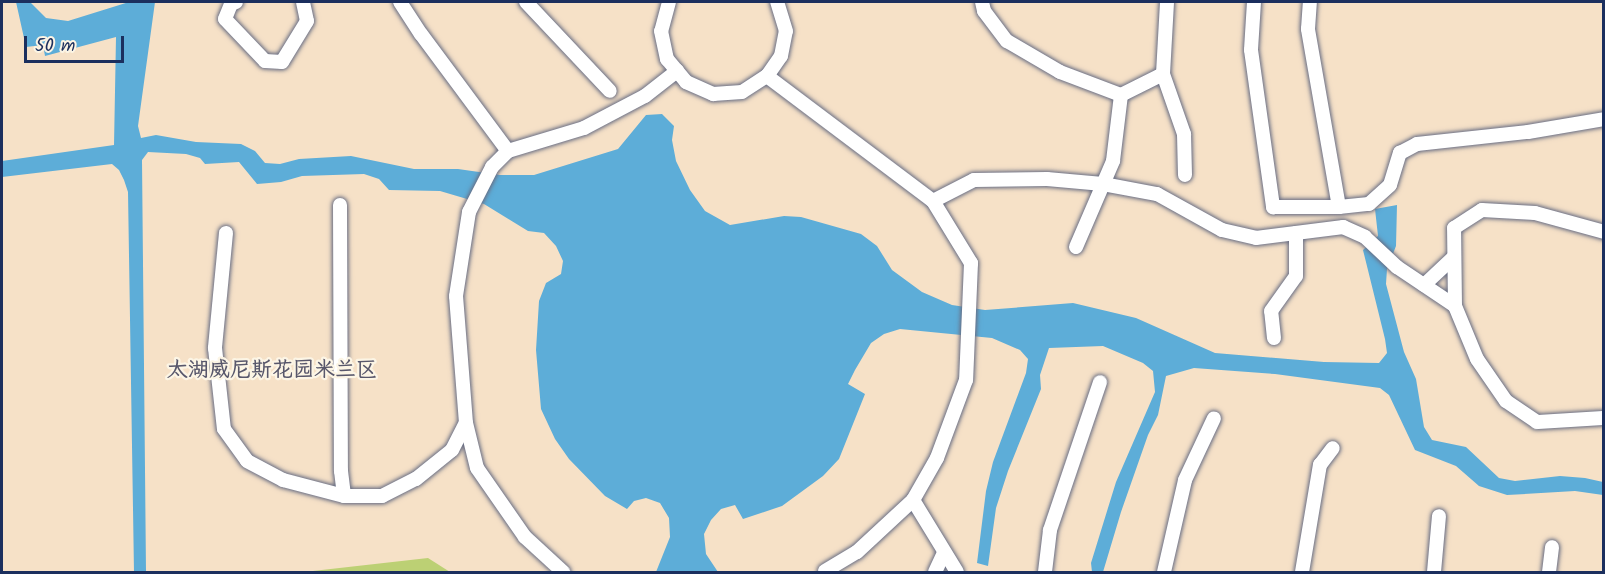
<!DOCTYPE html>
<meta charset="utf-8">
<style>
body{margin:0}
#map{position:relative;width:1605px;height:574px;overflow:hidden;background:#f6e1c7;font-family:Kalam,"LXGW WenKai TC",sans-serif}
div>[style]{position:absolute}
[style*='--x']{left:calc(var(--x)*1px);top:calc(var(--y)*1px);width:calc(var(--w)*1px);rotate:calc(var(--a)*1deg)}
.green>*{inset:0;background:#bcd074}
.water>*{inset:0;background:#5dadd8}
.roads{filter:drop-shadow(0 0 2px #686d83) drop-shadow(0 0 2px #686d83)}
.street>*{height:14px;margin:-7px;padding:0 7px;transform-origin:7px;border-radius:7px;background:#fff}
span{translate:-50% -50%;white-space:nowrap;text-align:center;line-height:1.15;-webkit-text-stroke:4.5px #fcf5e5;paint-order:stroke}
.neighbourhood-label{font-size:21px;color:#58576b;font-weight:700}
.frame{position:absolute;inset:0;border:3px solid #1b2f5e;pointer-events:none}
.scale{position:absolute;left:24px;top:36px;width:100px;height:27px;box-sizing:border-box;border:3px solid #1b2f5e;border-top:0;padding-left:8px;font-size:18px;line-height:21px;white-space:nowrap;color:#1b2f5e;-webkit-text-stroke:4px #fcf5e5;paint-order:stroke}
</style>
<div id="map">
<div class="green">
<i style="clip-path:polygon(428px 558px,450px 572px,304px 572px)"></i>
</div>
<div class="water">
<i style="clip-path:polygon(16px 2px,30px 2px,46px 18px,68px 21px,129px 2px,155px 2px,138px 126px,141px 138px,156px 135px,196px 142px,241px 144px,255px 151px,265px 163px,280px 164px,299px 159px,351px 156px,414px 169px,458px 169px,500px 175px,534px 175px,618px 149px,646px 115px,662px 114px,674px 126px,672px 140px,676px 161px,690px 190px,705px 211px,730px 225px,784px 216px,801px 217px,861px 234px,877px 246px,892px 270px,922px 292px,952px 305px,985px 310px,1073px 303px,1136px 318px,1215px 353px,1324px 362px,1379px 363px,1387px 353px,1385px 339px,1363px 250px,1378px 236px,1375px 209px,1397px 205px,1396px 246px,1387px 269px,1386px 284px,1404px 352px,1416px 379px,1424px 427px,1432px 440px,1466px 447px,1499px 478px,1515px 481px,1560px 476px,1585px 478px,1603px 482px,1603px 495px,1575px 491px,1507px 495px,1479px 486px,1456px 466px,1415px 450px,1389px 395px,1380px 388px,1275px 374px,1194px 368px,1166px 376px,1158px 415px,1148px 435px,1121px 512px,1103px 572px,1092px 572px,1091px 563px,1116px 482px,1155px 392px,1153px 371px,1143px 363px,1103px 346px,1049px 348px,1040px 375px,1041px 389px,1008px 471px,996px 508px,988px 566px,977px 563px,986px 491px,993px 462px,1026px 373px,1028px 359px,1020px 350px,992px 338px,900px 329px,884px 334px,871px 343px,855px 370px,848px 384px,865px 394px,839px 459px,823px 476px,782px 506px,743px 519px,735px 505px,721px 509px,711px 520px,704px 534px,706px 554px,718px 572px,656px 572px,670px 537px,669px 518px,660px 503px,646px 498px,634px 501px,627px 509px,605px 496px,569px 459px,555px 439px,541px 409px,536px 350px,539px 301px,546px 283px,561px 274px,563px 261px,556px 246px,544px 233px,528px 231px,484px 204px,440px 191px,389px 190px,379px 179px,364px 174px,302px 176px,281px 182px,257px 184px,239px 162px,205px 164px,200px 158px,186px 154px,148px 152px,142px 160px,146px 572px,134px 572px,128px 192px,124px 180px,119px 170px,112px 164px,2px 177px,2px 161px,114px 145px,116px 37px,45px 56px,43px 45px,26px 47px)"></i>
</div>
<div class="roads">
<div class="street">
<i style="--x:236;--y:2;--w:5;--a:158"></i>
<i style="--x:231;--y:4;--w:16;--a:112"></i>
<i style="--x:225;--y:19;--w:58;--a:46.4"></i>
<i style="--x:265;--y:61;--w:17;--a:3"></i>
<i style="--x:282;--y:62;--w:48;--a:-58.6"></i>
<i style="--x:307;--y:21;--w:19;--a:-102"></i>
<i style="--x:400;--y:2;--w:38;--a:57"></i>
<i style="--x:421;--y:34;--w:146;--a:53.4"></i>
<i style="--x:526;--y:2;--w:122;--a:46.7"></i>
<i style="--x:669;--y:2;--w:30;--a:105"></i>
<i style="--x:661;--y:31;--w:29;--a:78"></i>
<i style="--x:667;--y:59;--w:30;--a:50"></i>
<i style="--x:686;--y:82;--w:30;--a:24"></i>
<i style="--x:713;--y:94;--w:29;--a:-4"></i>
<i style="--x:742;--y:92;--w:30;--a:-33"></i>
<i style="--x:767;--y:76;--w:24;--a:-55"></i>
<i style="--x:781;--y:56;--w:25;--a:-79"></i>
<i style="--x:786;--y:31;--w:30;--a:-107"></i>
<i style="--x:982;--y:2;--w:9;--a:77"></i>
<i style="--x:984;--y:11;--w:38;--a:53"></i>
<i style="--x:1007;--y:41;--w:61;--a:30.3"></i>
<i style="--x:1060;--y:72;--w:65;--a:20.7"></i>
<i style="--x:1254;--y:2;--w:48;--a:93.6"></i>
<i style="--x:1251;--y:50;--w:159;--a:82"></i>
<i style="--x:1273;--y:207;--w:66;--a:0"></i>
<i style="--x:1339;--y:207;--w:181;--a:-99.9"></i>
<i style="--x:1308;--y:29;--w:27;--a:-86"></i>
<i style="--x:1163;--y:74;--w:64;--a:70.7"></i>
<i style="--x:1184;--y:134;--w:41;--a:88.6"></i>
<i style="--x:767;--y:76;--w:208;--a:37"></i>
<i style="--x:933;--y:201;--w:73;--a:58.5"></i>
<i style="--x:971;--y:263;--w:117;--a:92.4"></i>
<i style="--x:966;--y:380;--w:83;--a:110.4"></i>
<i style="--x:937;--y:458;--w:48;--a:119.7"></i>
<i style="--x:913;--y:500;--w:84;--a:58.6"></i>
<i style="--x:933;--y:201;--w:46;--a:-27.1"></i>
<i style="--x:974;--y:180;--w:73;--a:-0.8"></i>
<i style="--x:1047;--y:179;--w:56;--a:5.1"></i>
<i style="--x:1103;--y:184;--w:55;--a:10.5"></i>
<i style="--x:1157;--y:194;--w:74;--a:29"></i>
<i style="--x:1222;--y:230;--w:35;--a:13"></i>
<i style="--x:1256;--y:238;--w:88;--a:-7.2"></i>
<i style="--x:1343;--y:227;--w:24;--a:24"></i>
<i style="--x:1365;--y:237;--w:44;--a:43.2"></i>
<i style="--x:1397;--y:267;--w:70;--a:33.9"></i>
<i style="--x:1455;--y:306;--w:57;--a:67.5"></i>
<i style="--x:1477;--y:359;--w:51;--a:55.4"></i>
<i style="--x:1506;--y:401;--w:37;--a:34"></i>
<i style="--x:1537;--y:422;--w:67;--a:-3.4"></i>
<i style="--x:340;--y:205;--w:266;--a:89.8"></i>
<i style="--x:341;--y:471;--w:25;--a:83"></i>
<i style="--x:1339;--y:207;--w:30;--a:-6"></i>
<i style="--x:1369;--y:204;--w:28;--a:-42"></i>
<i style="--x:1390;--y:185;--w:34;--a:-73"></i>
<i style="--x:1400;--y:153;--w:19;--a:-28"></i>
<i style="--x:1417;--y:144;--w:112;--a:-6.2"></i>
<i style="--x:1528;--y:132;--w:77;--a:-9.7"></i>
<i style="--x:226;--y:233;--w:116;--a:95.5"></i>
<i style="--x:215;--y:348;--w:81;--a:83.7"></i>
<i style="--x:224;--y:429;--w:39;--a:54"></i>
<i style="--x:247;--y:461;--w:41;--a:27.8"></i>
<i style="--x:283;--y:480;--w:63;--a:14.7"></i>
<i style="--x:344;--y:496;--w:38;--a:0"></i>
<i style="--x:382;--y:496;--w:38;--a:-27"></i>
<i style="--x:416;--y:479;--w:46;--a:-38.9"></i>
<i style="--x:452;--y:450;--w:30;--a:-63"></i>
<i style="--x:466;--y:423;--w:127;--a:-94.5"></i>
<i style="--x:456;--y:296;--w:85;--a:-81.2"></i>
<i style="--x:469;--y:212;--w:51;--a:-62.9"></i>
<i style="--x:492;--y:167;--w:23;--a:-45"></i>
<i style="--x:508;--y:151;--w:79;--a:-16.8"></i>
<i style="--x:584;--y:128;--w:69;--a:-27.7"></i>
<i style="--x:645;--y:96;--w:41;--a:-38"></i>
<i style="--x:1076;--y:247;--w:94;--a:-66.7"></i>
<i style="--x:1113;--y:161;--w:66;--a:-83.1"></i>
<i style="--x:1121;--y:95;--w:47;--a:-26.6"></i>
<i style="--x:1163;--y:74;--w:72;--a:-86.8"></i>
<i style="--x:1424;--y:285;--w:40;--a:-43"></i>
<i style="--x:1455;--y:306;--w:78;--a:-90.7"></i>
<i style="--x:1454;--y:228;--w:33;--a:-33"></i>
<i style="--x:1482;--y:210;--w:53;--a:3.2"></i>
<i style="--x:1535;--y:213;--w:72;--a:15.4"></i>
<i style="--x:1274;--y:338;--w:27;--a:-96"></i>
<i style="--x:1271;--y:311;--w:43;--a:-54.5"></i>
<i style="--x:1296;--y:276;--w:43;--a:-90"></i>
<i style="--x:466;--y:423;--w:46;--a:76.3"></i>
<i style="--x:477;--y:468;--w:84;--a:55.2"></i>
<i style="--x:525;--y:537;--w:52;--a:42.6"></i>
<i style="--x:825;--y:571;--w:37;--a:-31"></i>
<i style="--x:857;--y:552;--w:76;--a:-42.9"></i>
<i style="--x:935;--y:572;--w:21;--a:-65"></i>
<i style="--x:1045;--y:572;--w:42;--a:-83.2"></i>
<i style="--x:1050;--y:530;--w:156;--a:-71.3"></i>
<i style="--x:1164;--y:572;--w:94;--a:-77.1"></i>
<i style="--x:1185;--y:480;--w:68;--a:-64.9"></i>
<i style="--x:1302;--y:572;--w:109;--a:-80.5"></i>
<i style="--x:1320;--y:465;--w:21;--a:-53"></i>
<i style="--x:1434;--y:572;--w:56;--a:-84.9"></i>
<i style="--x:1549;--y:572;--w:25;--a:-83"></i>
</div>
</div>
<div class="neighbourhood-label">
<span style="left:272px;top:371px">太湖威尼斯花园米兰区</span>
</div>
<div class="frame"></div>
<div class="scale">50 m</div>
</div>
